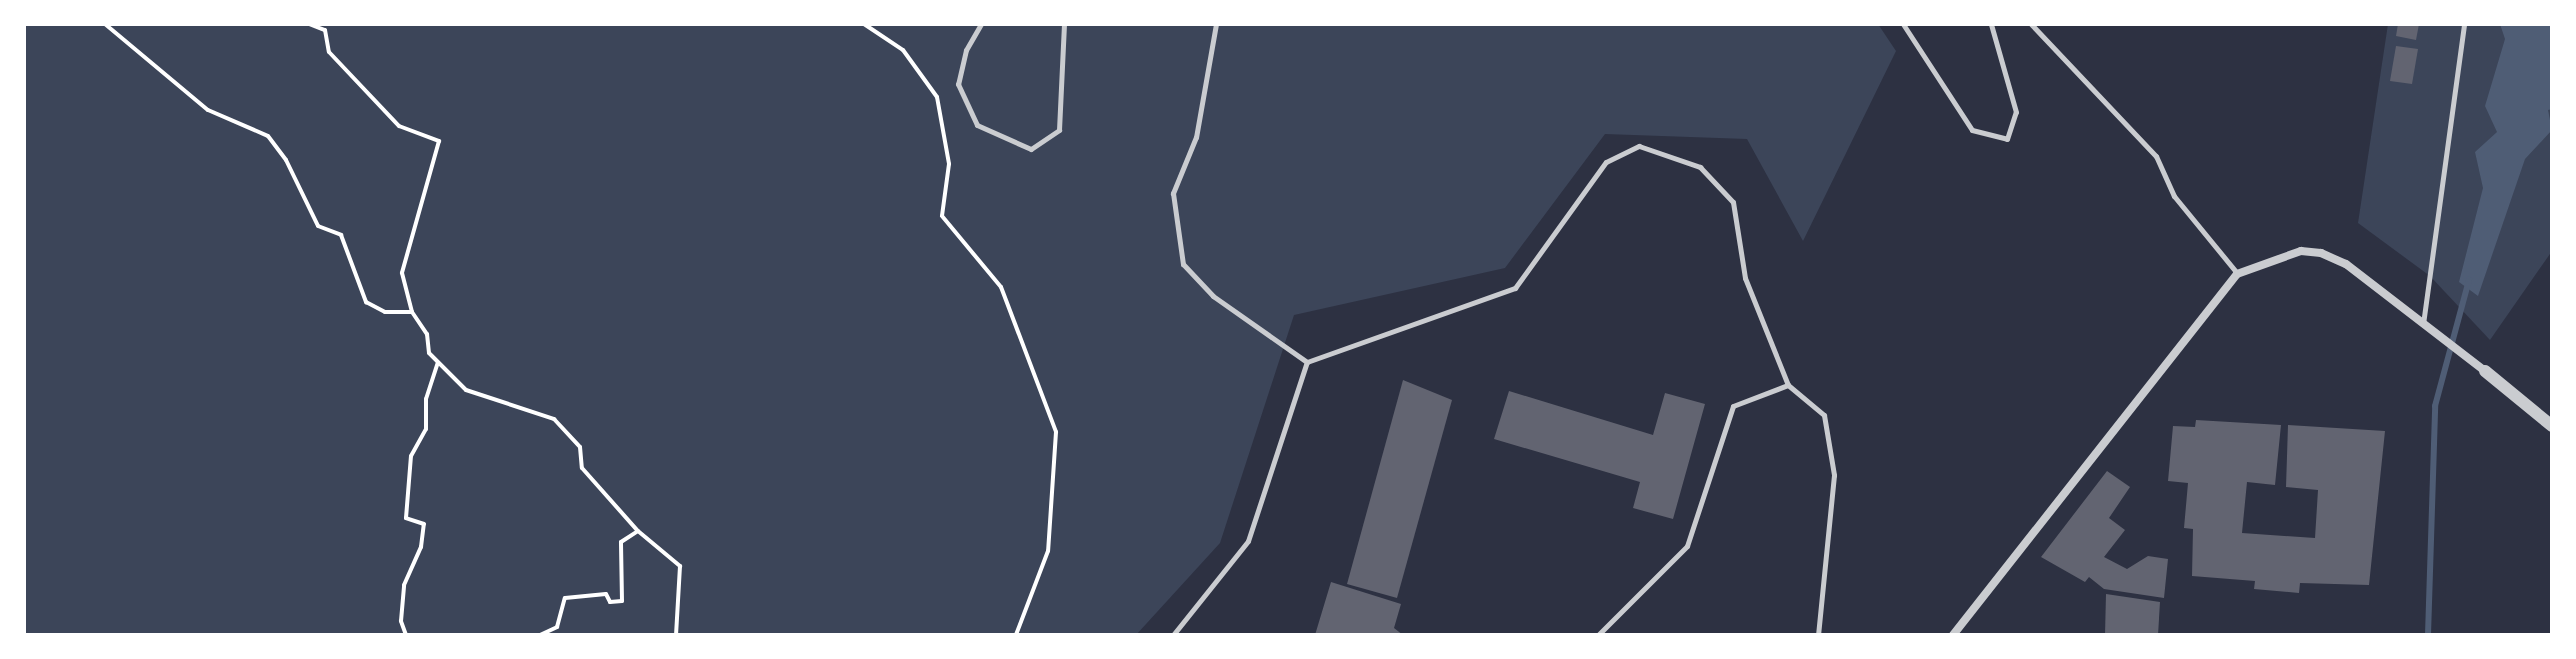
<!DOCTYPE html>
<style>
body{margin:0}
#map{position:relative;width:2576px;height:659px;overflow:hidden;background:#2d3142;font-family:Quicksand,sans-serif}
div>[style]{position:absolute}
[style*='--x']{left:calc(var(--x)*1px);top:calc(var(--y)*1px);width:calc(var(--w)*1px);rotate:calc(var(--a)*1deg)}
.green>*{inset:0;background:#3c4559}
.water>*{inset:0;background:#4f5d75}
.stream>*{height:6px;margin:-3px;padding:0 3px;transform-origin:3px;border-radius:3px;background:#4f5d75}
.building>*{inset:0;background:#626471}
.path>*{height:4px;margin:-2px;padding:0 2px;transform-origin:2px;border-radius:2px;background:#fff}
.service>*{height:5px;margin:-2.5px;padding:0 2.5px;transform-origin:2.5px;border-radius:2.5px;background:#caccd0}
.minor>*{height:8px;margin:-4px;padding:0 4px;transform-origin:4px;border-radius:4px;background:#caccd0}
.tertiary>*{height:12px;margin:-6px;padding:0 6px;transform-origin:6px;border-radius:6px;background:#caccd0}
span{translate:-50% -50%;white-space:nowrap;text-align:center;line-height:1.15;-webkit-text-stroke:6px #fff;paint-order:stroke}
.frame{position:absolute;inset:0;border:26px solid #fff;pointer-events:none}
</style>
<div id="map">
<div class="green">
<i style="clip-path:polygon(24px 24px,1878px 24px,1896px 51px,1803px 241px,1747px 139px,1605px 134px,1505px 268px,1294px 315px,1220px 543px,1136px 635px,24px 635px)"></i>
<i style="clip-path:polygon(2388px 24px,2552px 24px,2552px 251px,2490px 340px,2430px 276px,2358px 223px)"></i>
</div>
<div class="water">
<i style="clip-path:polygon(2500px 24px,2552px 24px,2552px 109px,2548px 110px,2552px 130px,2525px 159px,2478px 296px,2459px 282px,2483px 188px,2475px 152px,2497px 132px,2485px 106px,2505px 39px)"></i>
</div>
<div class="stream">
<i style="--x:2428;--y:635;--w:229;--a:-88.2"></i>
<i style="--x:2435;--y:406;--w:131;--a:-74.9"></i>
</div>
<div class="building">
<i style="clip-path:polygon(2398px 24px,2419px 24px,2416px 40px,2396px 36px)"></i>
<i style="clip-path:polygon(2396px 46px,2418px 49px,2412px 84px,2390px 81px)"></i>
<i style="clip-path:polygon(1403px 380px,1452px 400px,1397px 598px,1347px 584px)"></i>
<i style="clip-path:polygon(1509px 391px,1653px 435px,1665px 393px,1705px 404px,1673px 519px,1633px 508px,1640px 482px,1494px 439px)"></i>
<i style="clip-path:polygon(2196px 420px,2281px 425px,2275px 485px,2247px 482px,2242px 533px,2315px 538px,2318px 490px,2286px 487px,2288px 425px,2385px 431px,2369px 585px,2300px 583px,2299px 593px,2254px 589px,2255px 581px,2192px 576px,2193px 529px,2184px 528px,2188px 483px,2168px 481px,2173px 426px,2195px 427px)"></i>
<i style="clip-path:polygon(2107px 471px,2130px 487px,2109px 518px,2125px 530px,2104px 557px,2127px 569px,2148px 556px,2168px 559px,2164px 598px,2104px 589px,2089px 577px,2085px 582px,2041px 557px)"></i>
<i style="clip-path:polygon(1331px 582px,1401px 604px,1394px 628px,1403px 635px,1315px 635px)"></i>
<i style="clip-path:polygon(2106px 594px,2160px 602px,2158px 635px,2105px 635px)"></i>
</div>
<div class="path">
<i style="--x:105;--y:24;--w:134;--a:39.9"></i>
<i style="--x:208;--y:110;--w:65;--a:23.4"></i>
<i style="--x:268;--y:136;--w:30;--a:53"></i>
<i style="--x:286;--y:160;--w:73;--a:64.1"></i>
<i style="--x:318;--y:226;--w:25;--a:21"></i>
<i style="--x:341;--y:235;--w:72;--a:69.5"></i>
<i style="--x:366;--y:302;--w:21;--a:28"></i>
<i style="--x:385;--y:312;--w:27;--a:0"></i>
<i style="--x:309;--y:24;--w:17;--a:21"></i>
<i style="--x:325;--y:30;--w:22;--a:80"></i>
<i style="--x:329;--y:52;--w:102;--a:46.6"></i>
<i style="--x:399;--y:126;--w:43;--a:20.6"></i>
<i style="--x:439;--y:141;--w:137;--a:105.7"></i>
<i style="--x:402;--y:273;--w:40;--a:75.6"></i>
<i style="--x:412;--y:312;--w:27;--a:56"></i>
<i style="--x:427;--y:334;--w:19;--a:84"></i>
<i style="--x:429;--y:353;--w:52;--a:45"></i>
<i style="--x:466;--y:390;--w:93;--a:18.2"></i>
<i style="--x:554;--y:419;--w:38;--a:47"></i>
<i style="--x:580;--y:447;--w:21;--a:85"></i>
<i style="--x:582;--y:468;--w:84;--a:48.4"></i>
<i style="--x:638;--y:531;--w:55;--a:39.8"></i>
<i style="--x:680;--y:566;--w:69;--a:93.3"></i>
<i style="--x:864;--y:24;--w:47;--a:33.7"></i>
<i style="--x:903;--y:50;--w:58;--a:54.1"></i>
<i style="--x:937;--y:97;--w:68;--a:79.8"></i>
<i style="--x:949;--y:164;--w:52;--a:97.7"></i>
<i style="--x:942;--y:216;--w:92;--a:50.3"></i>
<i style="--x:1001;--y:287;--w:155;--a:69.2"></i>
<i style="--x:1056;--y:432;--w:119;--a:93.8"></i>
<i style="--x:1048;--y:551;--w:90;--a:110.9"></i>
<i style="--x:406;--y:635;--w:15;--a:-110"></i>
<i style="--x:401;--y:621;--w:36;--a:-85"></i>
<i style="--x:404;--y:585;--w:42;--a:-65.9"></i>
<i style="--x:421;--y:547;--w:23;--a:-83"></i>
<i style="--x:424;--y:524;--w:19;--a:-162"></i>
<i style="--x:406;--y:518;--w:62;--a:-85.4"></i>
<i style="--x:411;--y:456;--w:31;--a:-61"></i>
<i style="--x:426;--y:429;--w:30;--a:-90"></i>
<i style="--x:426;--y:399;--w:38;--a:-72"></i>
<i style="--x:540;--y:635;--w:19;--a:-25"></i>
<i style="--x:557;--y:627;--w:30;--a:-75"></i>
<i style="--x:565;--y:598;--w:41;--a:-5.6"></i>
<i style="--x:606;--y:594;--w:9;--a:63"></i>
<i style="--x:610;--y:602;--w:12;--a:-5"></i>
<i style="--x:622;--y:601;--w:59;--a:-91"></i>
<i style="--x:621;--y:542;--w:20;--a:-33"></i>
</div>
<div class="service">
<i style="--x:981;--y:24;--w:30;--a:120"></i>
<i style="--x:966;--y:50;--w:35;--a:103"></i>
<i style="--x:958;--y:84;--w:45;--a:65.1"></i>
<i style="--x:977;--y:125;--w:59;--a:24"></i>
<i style="--x:1031;--y:149;--w:34;--a:-34"></i>
<i style="--x:1059;--y:130;--w:106;--a:-87.3"></i>
<i style="--x:1216;--y:24;--w:115;--a:100"></i>
<i style="--x:1196;--y:137;--w:61;--a:112.3"></i>
<i style="--x:1173;--y:193;--w:72;--a:82"></i>
<i style="--x:1183;--y:264;--w:44;--a:46.8"></i>
<i style="--x:1213;--y:296;--w:115;--a:35.1"></i>
<i style="--x:1903;--y:24;--w:126;--a:56.9"></i>
<i style="--x:1972;--y:130;--w:36;--a:14"></i>
<i style="--x:2007;--y:139;--w:28;--a:-72"></i>
<i style="--x:2016;--y:112;--w:91;--a:-105.9"></i>
<i style="--x:2031;--y:24;--w:182;--a:46.6"></i>
<i style="--x:2156;--y:156;--w:44;--a:65.8"></i>
<i style="--x:2174;--y:196;--w:99;--a:50.7"></i>
<i style="--x:2423;--y:324;--w:303;--a:-82.2"></i>
<i style="--x:1173;--y:635;--w:120;--a:-51.4"></i>
<i style="--x:1248;--y:541;--w:188;--a:-71.8"></i>
<i style="--x:1307;--y:362;--w:221;--a:-19.6"></i>
<i style="--x:1515;--y:288;--w:155;--a:-54.2"></i>
<i style="--x:1606;--y:162;--w:37;--a:-26"></i>
<i style="--x:1639;--y:146;--w:65;--a:19"></i>
<i style="--x:1700;--y:167;--w:48;--a:46.7"></i>
<i style="--x:1733;--y:202;--w:77;--a:81"></i>
<i style="--x:1745;--y:278;--w:115;--a:68.1"></i>
<i style="--x:1598;--y:635;--w:126;--a:-45"></i>
<i style="--x:1687;--y:546;--w:147;--a:-71.8"></i>
<i style="--x:1733;--y:406;--w:59;--a:-20.9"></i>
<i style="--x:1788;--y:385;--w:47;--a:39.8"></i>
<i style="--x:1824;--y:415;--w:61;--a:80.5"></i>
<i style="--x:1834;--y:475;--w:161;--a:95.7"></i>
</div>
<div class="minor">
<i style="--x:1953;--y:635;--w:459;--a:-51.8"></i>
<i style="--x:2237;--y:274;--w:68;--a:-19.8"></i>
<i style="--x:2301;--y:251;--w:20;--a:6"></i>
<i style="--x:2321;--y:253;--w:27;--a:24"></i>
<i style="--x:2346;--y:264;--w:175;--a:37.6"></i>
</div>
<div class="tertiary">
<i style="--x:2485;--y:371;--w:87;--a:39.4"></i>
</div>
<div class="frame"></div>
</div>
